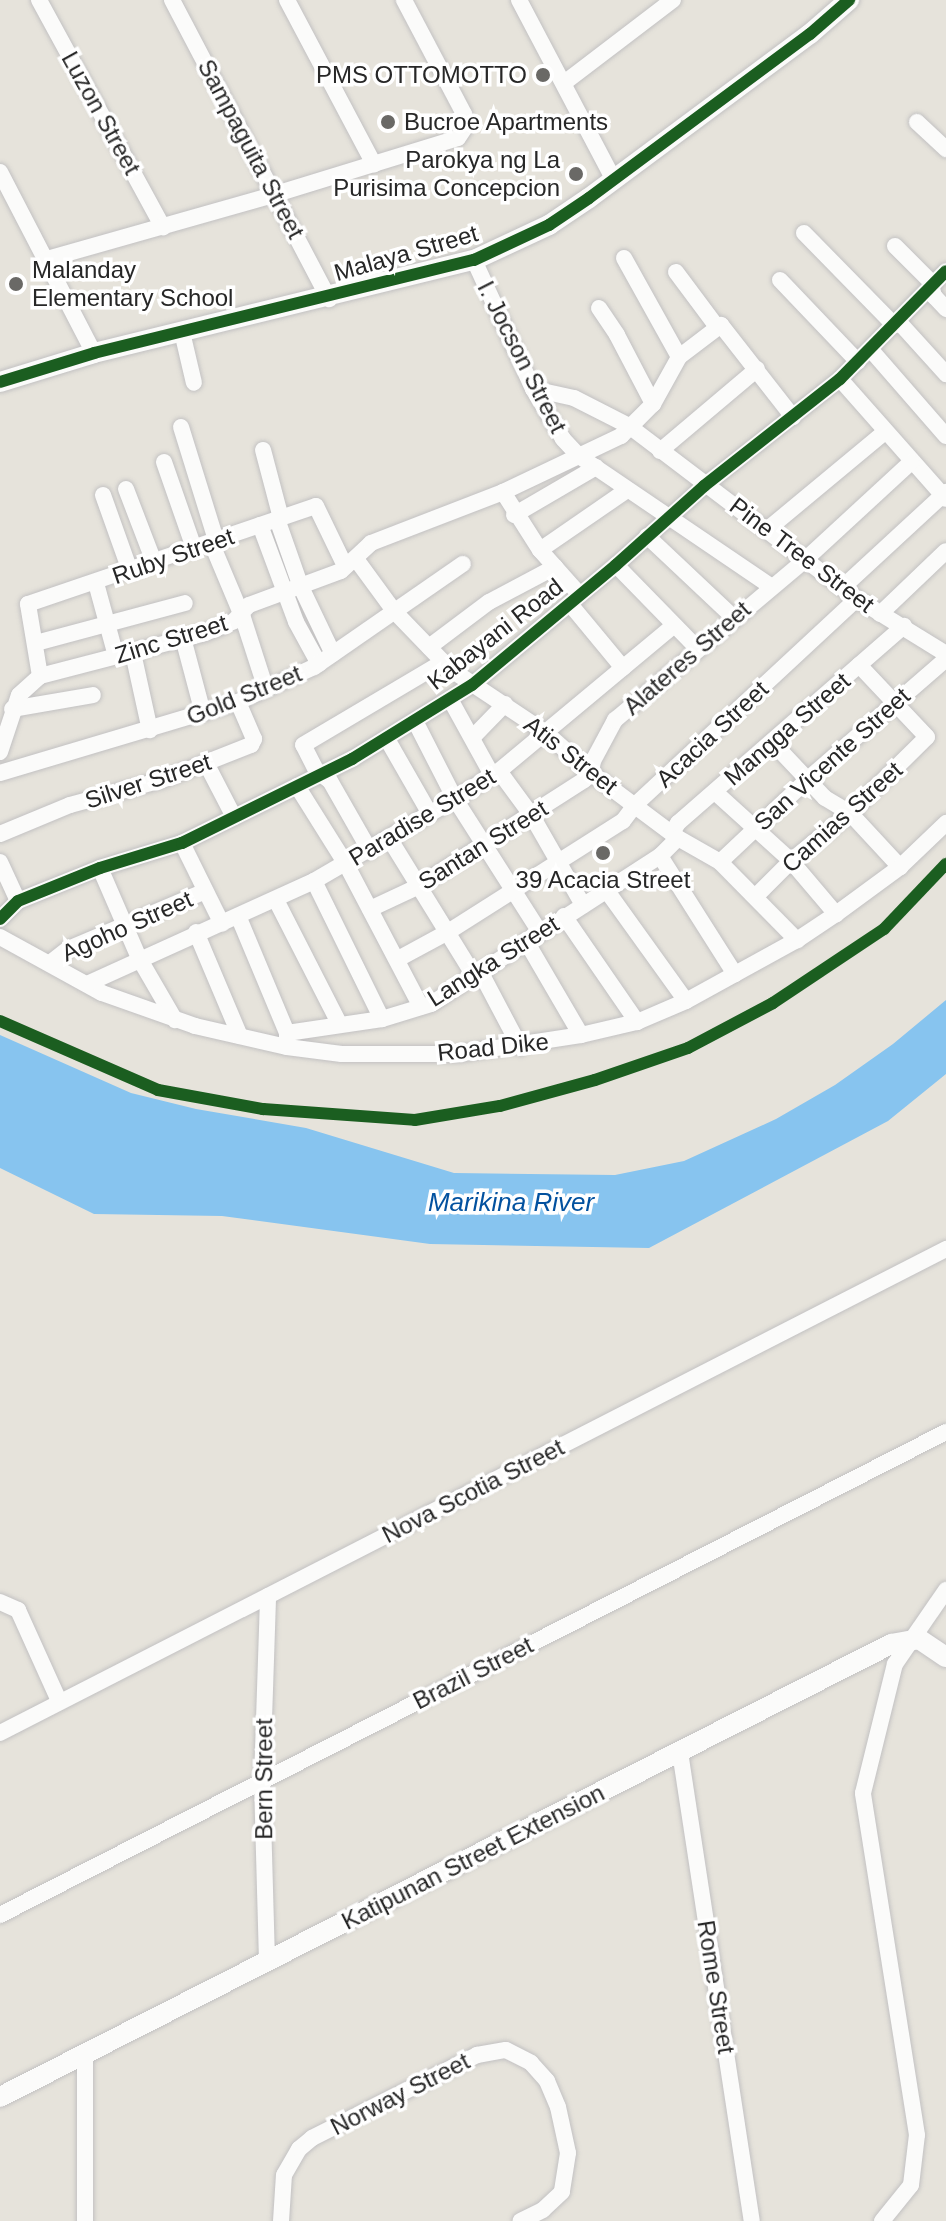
<!DOCTYPE html>
<style>
body{margin:0}
#map{position:relative;width:946px;height:2221px;overflow:hidden;background:#e6e3db;font-family:Arial,sans-serif}
div>[style]{position:absolute}
[style*='--x']{left:calc(var(--x)*1px);top:calc(var(--y)*1px);width:calc(var(--w)*1px);rotate:calc(var(--a)*1deg)}
.water>*{inset:0;background:#87c4ef}
.roads{filter:drop-shadow(0 0 2px #c2c1c2) drop-shadow(0 0 2px #c2c1c2)}
.minor>*{height:16px;margin:-8px;padding:0 8px;transform-origin:8px;border-radius:8px;background:#fbfbfa}
.tertiary>*{height:20px;margin:-10px;padding:0 10px;transform-origin:10px;border-radius:10px;background:#fbfbfa}
.cycleway>*{height:12px;margin:-6px;padding:0 6px;transform-origin:6px;border-radius:6px;background:#1b5e20}
.dots>*{width:22px;height:22px;translate:-50% -50%;box-sizing:border-box;border:4px solid #fff;border-radius:50%}
span{translate:-50% -50%;white-space:nowrap;text-align:center;line-height:1.15;-webkit-text-stroke:7px #fff;paint-order:stroke}
.poi-label{font-size:24px;color:#272727}
.right{translate:-100% -50%;text-align:right}
.left{translate:0 -50%;text-align:left}
.street-label{font-size:24px;color:#272727}
.water-label{font-size:26px;color:#02519f;font-style:italic}
</style>
<div id="map">
<div class="water">
<i style="clip-path:polygon(946px 1000px,946px 1074px,888px 1121px,649px 1248px,430px 1244px,222px 1216px,94px 1214px,0 1168px,0 1035px,131px 1093px,196px 1109px,306px 1128px,454px 1173px,615px 1175px,684px 1161px,776px 1119px,835px 1085px,893px 1044px)"></i>
</div>
<div class="roads">
<div class="minor">
<i style="--x:39;--y:0;--w:259;--a:61.4"></i>
<i style="--x:172;--y:0;--w:338;--a:62.3"></i>
<i style="--x:287;--y:0;--w:186;--a:62.1"></i>
<i style="--x:519;--y:0;--w:204;--a:62.2"></i>
<i style="--x:564;--y:83;--w:137;--a:-37.3"></i>
<i style="--x:917;--y:122;--w:40;--a:43"></i>
<i style="--x:0;--y:172;--w:204;--a:62.6"></i>
<i style="--x:804;--y:233;--w:129;--a:45.6"></i>
<i style="--x:895;--y:246;--w:49;--a:45"></i>
<i style="--x:930;--y:281;--w:16;--a:75"></i>
<i style="--x:934;--y:296;--w:18;--a:47"></i>
<i style="--x:624;--y:258;--w:113;--a:60.9"></i>
<i style="--x:47;--y:259;--w:238;--a:-15.8"></i>
<i style="--x:276;--y:194;--w:190;--a:-17.1"></i>
<i style="--x:458;--y:138;--w:14;--a:-56"></i>
<i style="--x:466;--y:126;--w:12;--a:-99"></i>
<i style="--x:464;--y:114;--w:129;--a:-117.8"></i>
<i style="--x:474;--y:260;--w:142;--a:65.4"></i>
<i style="--x:533;--y:389;--w:58;--a:59"></i>
<i style="--x:563;--y:439;--w:23;--a:47"></i>
<i style="--x:579;--y:456;--w:233;--a:34.2"></i>
<i style="--x:676;--y:272;--w:69;--a:53.3"></i>
<i style="--x:780;--y:280;--w:113;--a:46.4"></i>
<i style="--x:599;--y:308;--w:32;--a:56"></i>
<i style="--x:617;--y:335;--w:78;--a:62.4"></i>
<i style="--x:898;--y:321;--w:72;--a:47.8"></i>
<i style="--x:182;--y:332;--w:52;--a:76.8"></i>
<i style="--x:871;--y:350;--w:114;--a:48.9"></i>
<i style="--x:840;--y:379;--w:160;--a:48.5"></i>
<i style="--x:533;--y:389;--w:42;--a:12.4"></i>
<i style="--x:574;--y:398;--w:62;--a:27"></i>
<i style="--x:629;--y:426;--w:286;--a:37.2"></i>
<i style="--x:857;--y:599;--w:105;--a:31.7"></i>
<i style="--x:181;--y:427;--w:118;--a:72.8"></i>
<i style="--x:263;--y:450;--w:70;--a:75.2"></i>
<i style="--x:660;--y:451;--w:127;--a:-40.2"></i>
<i style="--x:164;--y:462;--w:91;--a:70.8"></i>
<i style="--x:126;--y:489;--w:78;--a:69"></i>
<i style="--x:503;--y:492;--w:69;--a:57.5"></i>
<i style="--x:540;--y:550;--w:60;--a:48.4"></i>
<i style="--x:103;--y:495;--w:81;--a:70.4"></i>
<i style="--x:514;--y:515;--w:95;--a:-30.3"></i>
<i style="--x:277;--y:519;--w:72;--a:70.6"></i>
<i style="--x:301;--y:587;--w:74;--a:64.5"></i>
<i style="--x:260;--y:525;--w:103;--a:69.6"></i>
<i style="--x:296;--y:622;--w:48;--a:61.3"></i>
<i style="--x:768;--y:529;--w:152;--a:-39.7"></i>
<i style="--x:647;--y:536;--w:120;--a:43.3"></i>
<i style="--x:211;--y:542;--w:82;--a:67.2"></i>
<i style="--x:243;--y:618;--w:75;--a:72.1"></i>
<i style="--x:540;--y:550;--w:106;--a:-34.6"></i>
<i style="--x:356;--y:559;--w:64;--a:53.8"></i>
<i style="--x:394;--y:611;--w:81;--a:46"></i>
<i style="--x:450;--y:669;--w:114;--a:33.6"></i>
<i style="--x:545;--y:732;--w:62;--a:41.7"></i>
<i style="--x:591;--y:773;--w:109;--a:36.8"></i>
<i style="--x:678;--y:838;--w:48;--a:29.7"></i>
<i style="--x:720;--y:862;--w:110;--a:45.4"></i>
<i style="--x:616;--y:565;--w:116;--a:45.7"></i>
<i style="--x:96;--y:583;--w:76;--a:74.7"></i>
<i style="--x:842;--y:588;--w:142;--a:-42.7"></i>
<i style="--x:570;--y:604;--w:83;--a:50.4"></i>
<i style="--x:880;--y:614;--w:91;--a:-43.7"></i>
<i style="--x:183;--y:638;--w:78;--a:75.1"></i>
<i style="--x:36;--y:643;--w:154;--a:-15"></i>
<i style="--x:429;--y:647;--w:75;--a:-36.9"></i>
<i style="--x:489;--y:602;--w:75;--a:-27.9"></i>
<i style="--x:133;--y:653;--w:79;--a:77.6"></i>
<i style="--x:40;--y:676;--w:73;--a:-99.5"></i>
<i style="--x:28;--y:604;--w:304;--a:-18.8"></i>
<i style="--x:316;--y:506;--w:67;--a:64.2"></i>
<i style="--x:450;--y:699;--w:87;--a:61.1"></i>
<i style="--x:12;--y:709;--w:82;--a:-9.8"></i>
<i style="--x:415;--y:721;--w:88;--a:62.9"></i>
<i style="--x:455;--y:799;--w:156;--a:57.5"></i>
<i style="--x:473;--y:737;--w:46;--a:-45.9"></i>
<i style="--x:387;--y:739;--w:86;--a:60.2"></i>
<i style="--x:772;--y:742;--w:77;--a:46.6"></i>
<i style="--x:825;--y:798;--w:29;--a:31"></i>
<i style="--x:850;--y:813;--w:74;--a:47.2"></i>
<i style="--x:0;--y:752;--w:60;--a:-71.6"></i>
<i style="--x:19;--y:695;--w:28;--a:-42"></i>
<i style="--x:40;--y:676;--w:171;--a:-14.6"></i>
<i style="--x:205;--y:633;--w:31;--a:-22"></i>
<i style="--x:234;--y:621;--w:22;--a:-47"></i>
<i style="--x:249;--y:605;--w:98;--a:-20.3"></i>
<i style="--x:341;--y:571;--w:41;--a:-43"></i>
<i style="--x:371;--y:543;--w:142;--a:-21.1"></i>
<i style="--x:503;--y:492;--w:131;--a:-25.4"></i>
<i style="--x:621;--y:436;--w:45;--a:-45"></i>
<i style="--x:653;--y:404;--w:54;--a:-61"></i>
<i style="--x:679;--y:357;--w:53;--a:-37.3"></i>
<i style="--x:721;--y:325;--w:117;--a:52"></i>
<i style="--x:206;--y:763;--w:61;--a:62.6"></i>
<i style="--x:499;--y:771;--w:56;--a:53.7"></i>
<i style="--x:532;--y:816;--w:103;--a:60.2"></i>
<i style="--x:0;--y:773;--w:248;--a:-16.6"></i>
<i style="--x:238;--y:702;--w:84;--a:-24.7"></i>
<i style="--x:314;--y:667;--w:181;--a:-34.7"></i>
<i style="--x:297;--y:786;--w:92;--a:57.9"></i>
<i style="--x:346;--y:864;--w:161;--a:62.3"></i>
<i style="--x:715;--y:792;--w:103;--a:42.2"></i>
<i style="--x:791;--y:861;--w:70;--a:49.7"></i>
<i style="--x:672;--y:833;--w:12;--a:-59"></i>
<i style="--x:678;--y:823;--w:300;--a:-41.1"></i>
<i style="--x:0;--y:834;--w:76;--a:-22.5"></i>
<i style="--x:70;--y:805;--w:95;--a:-15.2"></i>
<i style="--x:162;--y:780;--w:96;--a:-21.5"></i>
<i style="--x:251;--y:745;--w:7;--a:-63"></i>
<i style="--x:254;--y:739;--w:40;--a:-113.4"></i>
<i style="--x:389;--y:838;--w:163;--a:58.3"></i>
<i style="--x:182;--y:843;--w:90;--a:63.7"></i>
<i style="--x:370;--y:851;--w:81;--a:-119.7"></i>
<i style="--x:330;--y:781;--w:18;--a:-142"></i>
<i style="--x:316;--y:770;--w:28;--a:-117"></i>
<i style="--x:303;--y:745;--w:163;--a:-30.7"></i>
<i style="--x:660;--y:856;--w:140;--a:57.6"></i>
<i style="--x:0;--y:862;--w:43;--a:65.2"></i>
<i style="--x:720;--y:862;--w:121;--a:-43.3"></i>
<i style="--x:808;--y:779;--w:183;--a:-41"></i>
<i style="--x:100;--y:868;--w:98;--a:66.6"></i>
<i style="--x:139;--y:958;--w:72;--a:59.9"></i>
<i style="--x:314;--y:881;--w:154;--a:63.8"></i>
<i style="--x:607;--y:891;--w:135;--a:54.3"></i>
<i style="--x:756;--y:896;--w:49;--a:-45"></i>
<i style="--x:791;--y:861;--w:76;--a:-39.1"></i>
<i style="--x:850;--y:813;--w:108;--a:-44.6"></i>
<i style="--x:927;--y:737;--w:99;--a:-133.4"></i>
<i style="--x:276;--y:900;--w:140;--a:62.9"></i>
<i style="--x:370;--y:909;--w:52;--a:-25.1"></i>
<i style="--x:417;--y:887;--w:198;--a:-32.6"></i>
<i style="--x:584;--y:780;--w:10;--a:-45"></i>
<i style="--x:591;--y:773;--w:12;--a:-81"></i>
<i style="--x:593;--y:761;--w:47;--a:-61.8"></i>
<i style="--x:615;--y:720;--w:250;--a:-40.1"></i>
<i style="--x:806;--y:559;--w:143;--a:-42.7"></i>
<i style="--x:564;--y:916;--w:129;--a:55.4"></i>
<i style="--x:239;--y:918;--w:125;--a:67.3"></i>
<i style="--x:287;--y:1033;--w:9;--a:90"></i>
<i style="--x:0;--y:919;--w:25;--a:-45"></i>
<i style="--x:18;--y:901;--w:88;--a:-21.9"></i>
<i style="--x:100;--y:868;--w:86;--a:-17"></i>
<i style="--x:182;--y:843;--w:190;--a:-26.3"></i>
<i style="--x:352;--y:759;--w:141;--a:-31.7"></i>
<i style="--x:472;--y:685;--w:187;--a:-39.8"></i>
<i style="--x:616;--y:565;--w:118;--a:-41.9"></i>
<i style="--x:704;--y:486;--w:173;--a:-38.2"></i>
<i style="--x:840;--y:379;--w:151;--a:-45.5"></i>
<i style="--x:196;--y:932;--w:113;--a:67.1"></i>
<i style="--x:0;--y:937;--w:116;--a:28.8"></i>
<i style="--x:102;--y:993;--w:99;--a:19.5"></i>
<i style="--x:195;--y:1026;--w:94;--a:12.9"></i>
<i style="--x:287;--y:1047;--w:55;--a:7.3"></i>
<i style="--x:342;--y:1054;--w:115;--a:0"></i>
<i style="--x:457;--y:1054;--w:125;--a:-8.7"></i>
<i style="--x:581;--y:1035;--w:57;--a:-13.1"></i>
<i style="--x:637;--y:1022;--w:53;--a:-23.2"></i>
<i style="--x:686;--y:1001;--w:127;--a:-28.8"></i>
<i style="--x:797;--y:940;--w:47;--a:-33.7"></i>
<i style="--x:836;--y:914;--w:79;--a:-36.3"></i>
<i style="--x:900;--y:867;--w:64;--a:-43.7"></i>
<i style="--x:526;--y:941;--w:109;--a:59.7"></i>
<i style="--x:398;--y:959;--w:57;--a:-28.4"></i>
<i style="--x:448;--y:932;--w:207;--a:-32.4"></i>
<i style="--x:623;--y:821;--w:20;--a:-53"></i>
<i style="--x:635;--y:805;--w:303;--a:-42.9"></i>
<i style="--x:50;--y:963;--w:23;--a:-38"></i>
<i style="--x:68;--y:949;--w:149;--a:-22.9"></i>
<i style="--x:481;--y:973;--w:84;--a:62.2"></i>
<i style="--x:87;--y:984;--w:249;--a:-24.4"></i>
<i style="--x:314;--y:881;--w:163;--a:-30.2"></i>
<i style="--x:455;--y:799;--w:52;--a:-32.5"></i>
<i style="--x:499;--y:771;--w:228;--a:-39.8"></i>
<i style="--x:287;--y:1033;--w:96;--a:-8.4"></i>
<i style="--x:382;--y:1019;--w:51;--a:-17"></i>
<i style="--x:431;--y:1004;--w:273;--a:-32.9"></i>
<i style="--x:660;--y:856;--w:25;--a:-45"></i>
<i style="--x:0;--y:1602;--w:20;--a:24"></i>
<i style="--x:18;--y:1610;--w:100;--a:65.7"></i>
<i style="--x:0;--y:1733;--w:1063;--a:-27.1"></i>
<i style="--x:680;--y:1752;--w:474;--a:81.3"></i>
<i style="--x:0;--y:1915;--w:1062;--a:-27.05"></i>
<i style="--x:267;--y:1961;--w:181;--a:-91.6"></i>
<i style="--x:262;--y:1780;--w:184;--a:-88.1"></i>
<i style="--x:85;--y:2054;--w:167;--a:90"></i>
<i style="--x:281;--y:2221;--w:46;--a:-86.3"></i>
<i style="--x:284;--y:2175;--w:30;--a:-60"></i>
<i style="--x:299;--y:2149;--w:17;--a:-40"></i>
<i style="--x:312;--y:2138;--w:185;--a:-26.7"></i>
<i style="--x:477;--y:2055;--w:29;--a:-10"></i>
<i style="--x:506;--y:2050;--w:28;--a:27"></i>
<i style="--x:531;--y:2063;--w:24;--a:48"></i>
<i style="--x:547;--y:2081;--w:28;--a:67"></i>
<i style="--x:558;--y:2107;--w:47;--a:77.7"></i>
<i style="--x:568;--y:2153;--w:39;--a:99"></i>
<i style="--x:562;--y:2192;--w:26;--a:137"></i>
<i style="--x:543;--y:2210;--w:25;--a:154"></i>
<i style="--x:882;--y:2221;--w:46;--a:-51.1"></i>
<i style="--x:911;--y:2185;--w:50;--a:-83.2"></i>
<i style="--x:917;--y:2135;--w:346;--a:-99"></i>
<i style="--x:863;--y:1793;--w:133;--a:-76.1"></i>
<i style="--x:895;--y:1664;--w:90;--a:-55.4"></i>
</div>
<div class="tertiary">
<i style="--x:0;--y:382;--w:98;--a:-17.1"></i>
<i style="--x:94;--y:353;--w:391;--a:-13.8"></i>
<i style="--x:474;--y:260;--w:83;--a:-25"></i>
<i style="--x:549;--y:225;--w:48;--a:-34"></i>
<i style="--x:589;--y:198;--w:275;--a:-36.6"></i>
<i style="--x:810;--y:34;--w:52;--a:-41.1"></i>
<i style="--x:0;--y:2097;--w:1000;--a:-26.95"></i>
<i style="--x:891;--y:1644;--w:28;--a:-10"></i>
<i style="--x:919;--y:1639;--w:32;--a:34"></i>
</div>
</div>
<div class="cycleway">
<i style="--x:0;--y:382;--w:98;--a:-17.1"></i>
<i style="--x:94;--y:353;--w:391;--a:-13.8"></i>
<i style="--x:474;--y:260;--w:83;--a:-25"></i>
<i style="--x:549;--y:225;--w:48;--a:-34"></i>
<i style="--x:589;--y:198;--w:275;--a:-36.6"></i>
<i style="--x:810;--y:34;--w:52;--a:-41.1"></i>
<i style="--x:0;--y:919;--w:25;--a:-45"></i>
<i style="--x:18;--y:901;--w:88;--a:-21.9"></i>
<i style="--x:100;--y:868;--w:86;--a:-17"></i>
<i style="--x:182;--y:843;--w:190;--a:-26.3"></i>
<i style="--x:352;--y:759;--w:141;--a:-31.7"></i>
<i style="--x:472;--y:685;--w:187;--a:-39.8"></i>
<i style="--x:616;--y:565;--w:118;--a:-41.9"></i>
<i style="--x:704;--y:486;--w:173;--a:-38.2"></i>
<i style="--x:840;--y:379;--w:151;--a:-45.5"></i>
<i style="--x:0;--y:1021;--w:172;--a:23.6"></i>
<i style="--x:158;--y:1090;--w:107;--a:10.3"></i>
<i style="--x:263;--y:1109;--w:152;--a:4.1"></i>
<i style="--x:415;--y:1120;--w:86;--a:-9.4"></i>
<i style="--x:500;--y:1106;--w:98;--a:-15.3"></i>
<i style="--x:595;--y:1080;--w:98;--a:-19"></i>
<i style="--x:688;--y:1048;--w:96;--a:-27.9"></i>
<i style="--x:773;--y:1003;--w:133;--a:-33.7"></i>
<i style="--x:884;--y:929;--w:90;--a:-46.4"></i>
</div>
<div class="dots">
<i style="left:543px;top:75px;background:#6a6966"></i>
<i style="left:388px;top:122px;background:#6a6966"></i>
<i style="left:576px;top:174px;background:#6a6966"></i>
<i style="left:16px;top:284px;background:#6a6966"></i>
<i style="left:603px;top:853px;background:#6a6966"></i>
</div>
<div class="poi-label">
<span class="right" style="left:527px;top:75px">PMS OTTOMOTTO</span>
<span class="left" style="left:404px;top:122px">Bucroe Apartments</span>
<span class="right" style="left:560px;top:174px">Parokya ng La<br>Purisima Concepcion</span>
<span class="left" style="left:32px;top:284px">Malanday<br>Elementary School</span>
<span style="left:603px;top:880px">39 Acacia Street</span>
</div>
<div class="street-label">
<span style="left:101px;top:113px;rotate:61deg">Luzon Street</span>
<span style="left:251px;top:149px;rotate:62deg">Sampaguita Street</span>
<span style="left:406px;top:253px;rotate:-16deg">Malaya Street</span>
<span style="left:522px;top:357px;rotate:63deg">I. Jocson Street</span>
<span style="left:802px;top:555px;rotate:37deg">Pine Tree Street</span>
<span style="left:173px;top:556px;rotate:-19deg">Ruby Street</span>
<span style="left:495px;top:634px;rotate:-38deg">Kabayani Road</span>
<span style="left:171px;top:639px;rotate:-17deg">Zinc Street</span>
<span style="left:687px;top:658px;rotate:-41deg">Alateres Street</span>
<span style="left:244px;top:695px;rotate:-22deg">Gold Street</span>
<span style="left:787px;top:729px;rotate:-41deg">Mangga Street</span>
<span style="left:712px;top:734px;rotate:-43deg">Acacia Street</span>
<span style="left:571px;top:755px;rotate:38deg">Atis Street</span>
<span style="left:832px;top:759px;rotate:-42deg">San Vicente Street</span>
<span style="left:148px;top:781px;rotate:-18deg">Silver Street</span>
<span style="left:422px;top:817px;rotate:-31deg">Paradise Street</span>
<span style="left:842px;top:817px;rotate:-42deg">Camias Street</span>
<span style="left:483px;top:845px;rotate:-32deg">Santan Street</span>
<span style="left:127px;top:926px;rotate:-24deg">Agoho Street</span>
<span style="left:493px;top:961px;rotate:-32deg">Langka Street</span>
<span style="left:493px;top:1047px;rotate:-6deg">Road Dike</span>
<span style="left:473px;top:1491px;rotate:-27deg">Nova Scotia Street</span>
<span style="left:473px;top:1673px;rotate:-27deg">Brazil Street</span>
<span style="left:264px;top:1779px;rotate:-90deg">Bern Street</span>
<span style="left:473px;top:1857px;rotate:-27deg">Katipunan Street Extension</span>
<span style="left:716px;top:1987px;rotate:81deg">Rome Street</span>
<span style="left:400px;top:2094px;rotate:-27deg">Norway Street</span>
</div>
<div class="water-label">
<span style="left:511px;top:1203px">Marikina River</span>
</div>
</div>
